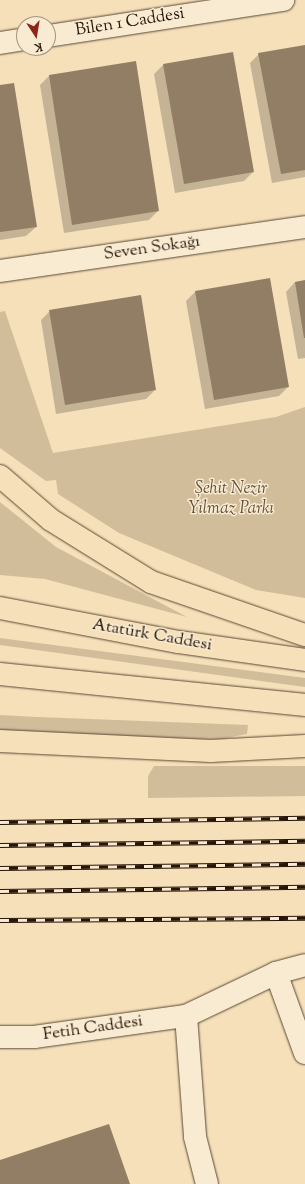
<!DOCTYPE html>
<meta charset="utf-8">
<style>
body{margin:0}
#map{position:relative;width:305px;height:1184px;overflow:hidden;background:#f5e0b9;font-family:"Sorts Mill Goudy",serif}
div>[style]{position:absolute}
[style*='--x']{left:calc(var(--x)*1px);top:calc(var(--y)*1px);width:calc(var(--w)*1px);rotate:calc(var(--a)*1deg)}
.green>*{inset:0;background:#d2bd9b}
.shadow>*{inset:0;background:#0003}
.building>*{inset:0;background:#927e64}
.roads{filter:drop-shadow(0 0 1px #5a4734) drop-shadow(0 0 1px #5a4734)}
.street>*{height:22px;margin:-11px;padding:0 11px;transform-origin:11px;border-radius:11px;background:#f8ebd2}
.secondary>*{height:22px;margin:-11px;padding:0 11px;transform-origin:11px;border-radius:11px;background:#f8ebd2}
.primary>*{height:22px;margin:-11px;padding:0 11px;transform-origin:11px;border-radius:11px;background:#f5e0b9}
.rail>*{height:4.5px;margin-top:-2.25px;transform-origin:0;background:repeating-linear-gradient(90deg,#f8ebd2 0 9px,#261408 0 18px);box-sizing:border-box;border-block:1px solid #261408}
span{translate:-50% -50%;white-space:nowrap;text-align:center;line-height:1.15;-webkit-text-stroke:3px #f8ebd2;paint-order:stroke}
.street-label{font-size:17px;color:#261408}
.park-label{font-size:17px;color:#624f3b;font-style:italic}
.north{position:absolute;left:16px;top:16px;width:40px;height:40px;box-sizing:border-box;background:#f8ebd2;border:1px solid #a49581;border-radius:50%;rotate:168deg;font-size:11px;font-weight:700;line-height:16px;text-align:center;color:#261408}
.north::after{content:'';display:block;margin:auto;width:14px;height:18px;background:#8f2418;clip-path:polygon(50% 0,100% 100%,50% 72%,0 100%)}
</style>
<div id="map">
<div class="green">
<i style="clip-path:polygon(5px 311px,53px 453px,276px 417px,305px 407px,305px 598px,256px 590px,119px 533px,58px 494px,56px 480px,46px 481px,0 448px,0 312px)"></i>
<i style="clip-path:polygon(0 502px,56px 547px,187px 617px,45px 579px,0 575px)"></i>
<i style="clip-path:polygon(0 638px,305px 678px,305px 687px,0 645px)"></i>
<i style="clip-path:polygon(0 715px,37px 717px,248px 725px,247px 734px,236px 736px,223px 739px,183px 739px,0 731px)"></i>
<i style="clip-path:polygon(154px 766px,305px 766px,305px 796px,148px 798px,148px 776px)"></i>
</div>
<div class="shadow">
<i style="clip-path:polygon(305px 46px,305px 177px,272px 183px,250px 63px,259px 54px)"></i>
<i style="clip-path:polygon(135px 62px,158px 211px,149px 220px,64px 233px,40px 85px,49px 76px)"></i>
<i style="clip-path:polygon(163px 65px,253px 172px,244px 181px,175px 193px,154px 74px)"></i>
<i style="clip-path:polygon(0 86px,36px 227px,26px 236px,0 240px)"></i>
<i style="clip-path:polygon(305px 281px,305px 358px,298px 359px,286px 292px,295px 282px)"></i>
<i style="clip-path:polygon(195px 292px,288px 387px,279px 396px,205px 409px,186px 301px)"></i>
<i style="clip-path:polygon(50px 311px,155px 390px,146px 399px,56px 414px,41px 320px)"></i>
</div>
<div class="building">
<i style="clip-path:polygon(305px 45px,305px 170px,281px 174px,258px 53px)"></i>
<i style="clip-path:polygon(233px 52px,254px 172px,184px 184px,163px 64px)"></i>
<i style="clip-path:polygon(136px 61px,159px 211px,72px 225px,49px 75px)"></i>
<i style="clip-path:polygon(14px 83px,37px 227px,0 232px,0 85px)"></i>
<i style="clip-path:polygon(270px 278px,289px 387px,214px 400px,195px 291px)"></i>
<i style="clip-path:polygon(305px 280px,305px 338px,304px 338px,295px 282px)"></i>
<i style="clip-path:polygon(141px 295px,156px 390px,65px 405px,49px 310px)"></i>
<i style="clip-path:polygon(109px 1124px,130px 1184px,0 1184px,0 1160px)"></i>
</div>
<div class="roads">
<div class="street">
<i style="--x:48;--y:36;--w:238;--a:-8.7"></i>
<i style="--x:0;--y:43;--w:24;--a:-9"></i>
<i style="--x:0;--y:271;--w:308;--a:-8.2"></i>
<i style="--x:186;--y:1016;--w:121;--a:85.7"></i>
<i style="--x:195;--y:1137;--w:49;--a:75.7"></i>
<i style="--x:0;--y:1037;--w:34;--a:0"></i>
<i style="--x:34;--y:1037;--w:153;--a:-7.9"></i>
<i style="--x:186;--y:1016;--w:100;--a:-25.5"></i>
<i style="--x:276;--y:973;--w:30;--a:-15"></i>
</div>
<div class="secondary">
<i style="--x:276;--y:973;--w:85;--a:70.1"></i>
</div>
<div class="primary">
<i style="--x:0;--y:476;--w:67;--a:40.8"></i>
<i style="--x:51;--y:520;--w:118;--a:31.8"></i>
<i style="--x:151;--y:582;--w:163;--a:19"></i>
<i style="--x:0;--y:608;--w:182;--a:10.8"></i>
<i style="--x:179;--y:642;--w:127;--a:8.1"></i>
<i style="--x:0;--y:674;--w:307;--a:5.8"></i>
<i style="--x:0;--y:741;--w:211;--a:2.7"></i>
<i style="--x:211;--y:751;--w:94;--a:-3"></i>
</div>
</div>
<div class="rail">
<i style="--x:0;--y:822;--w:305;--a:-0.8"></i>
<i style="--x:0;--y:845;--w:305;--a:-0.8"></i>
<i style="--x:0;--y:868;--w:305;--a:-0.8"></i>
<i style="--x:0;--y:891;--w:305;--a:-0.8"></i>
<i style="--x:0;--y:920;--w:305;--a:-0.4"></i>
</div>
<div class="street-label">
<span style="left:130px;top:23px;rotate:-9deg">Bilen 1 Caddesi</span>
<span style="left:152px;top:249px;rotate:-8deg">Seven Sokağı</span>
<span style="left:152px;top:636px;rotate:10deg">Atatürk Caddesi</span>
<span style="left:93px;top:1029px;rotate:-8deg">Fetih Caddesi</span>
</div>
<div class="park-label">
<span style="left:231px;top:500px">Şehit Nezir<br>Yılmaz Parkı</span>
</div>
<div class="north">K</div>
</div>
